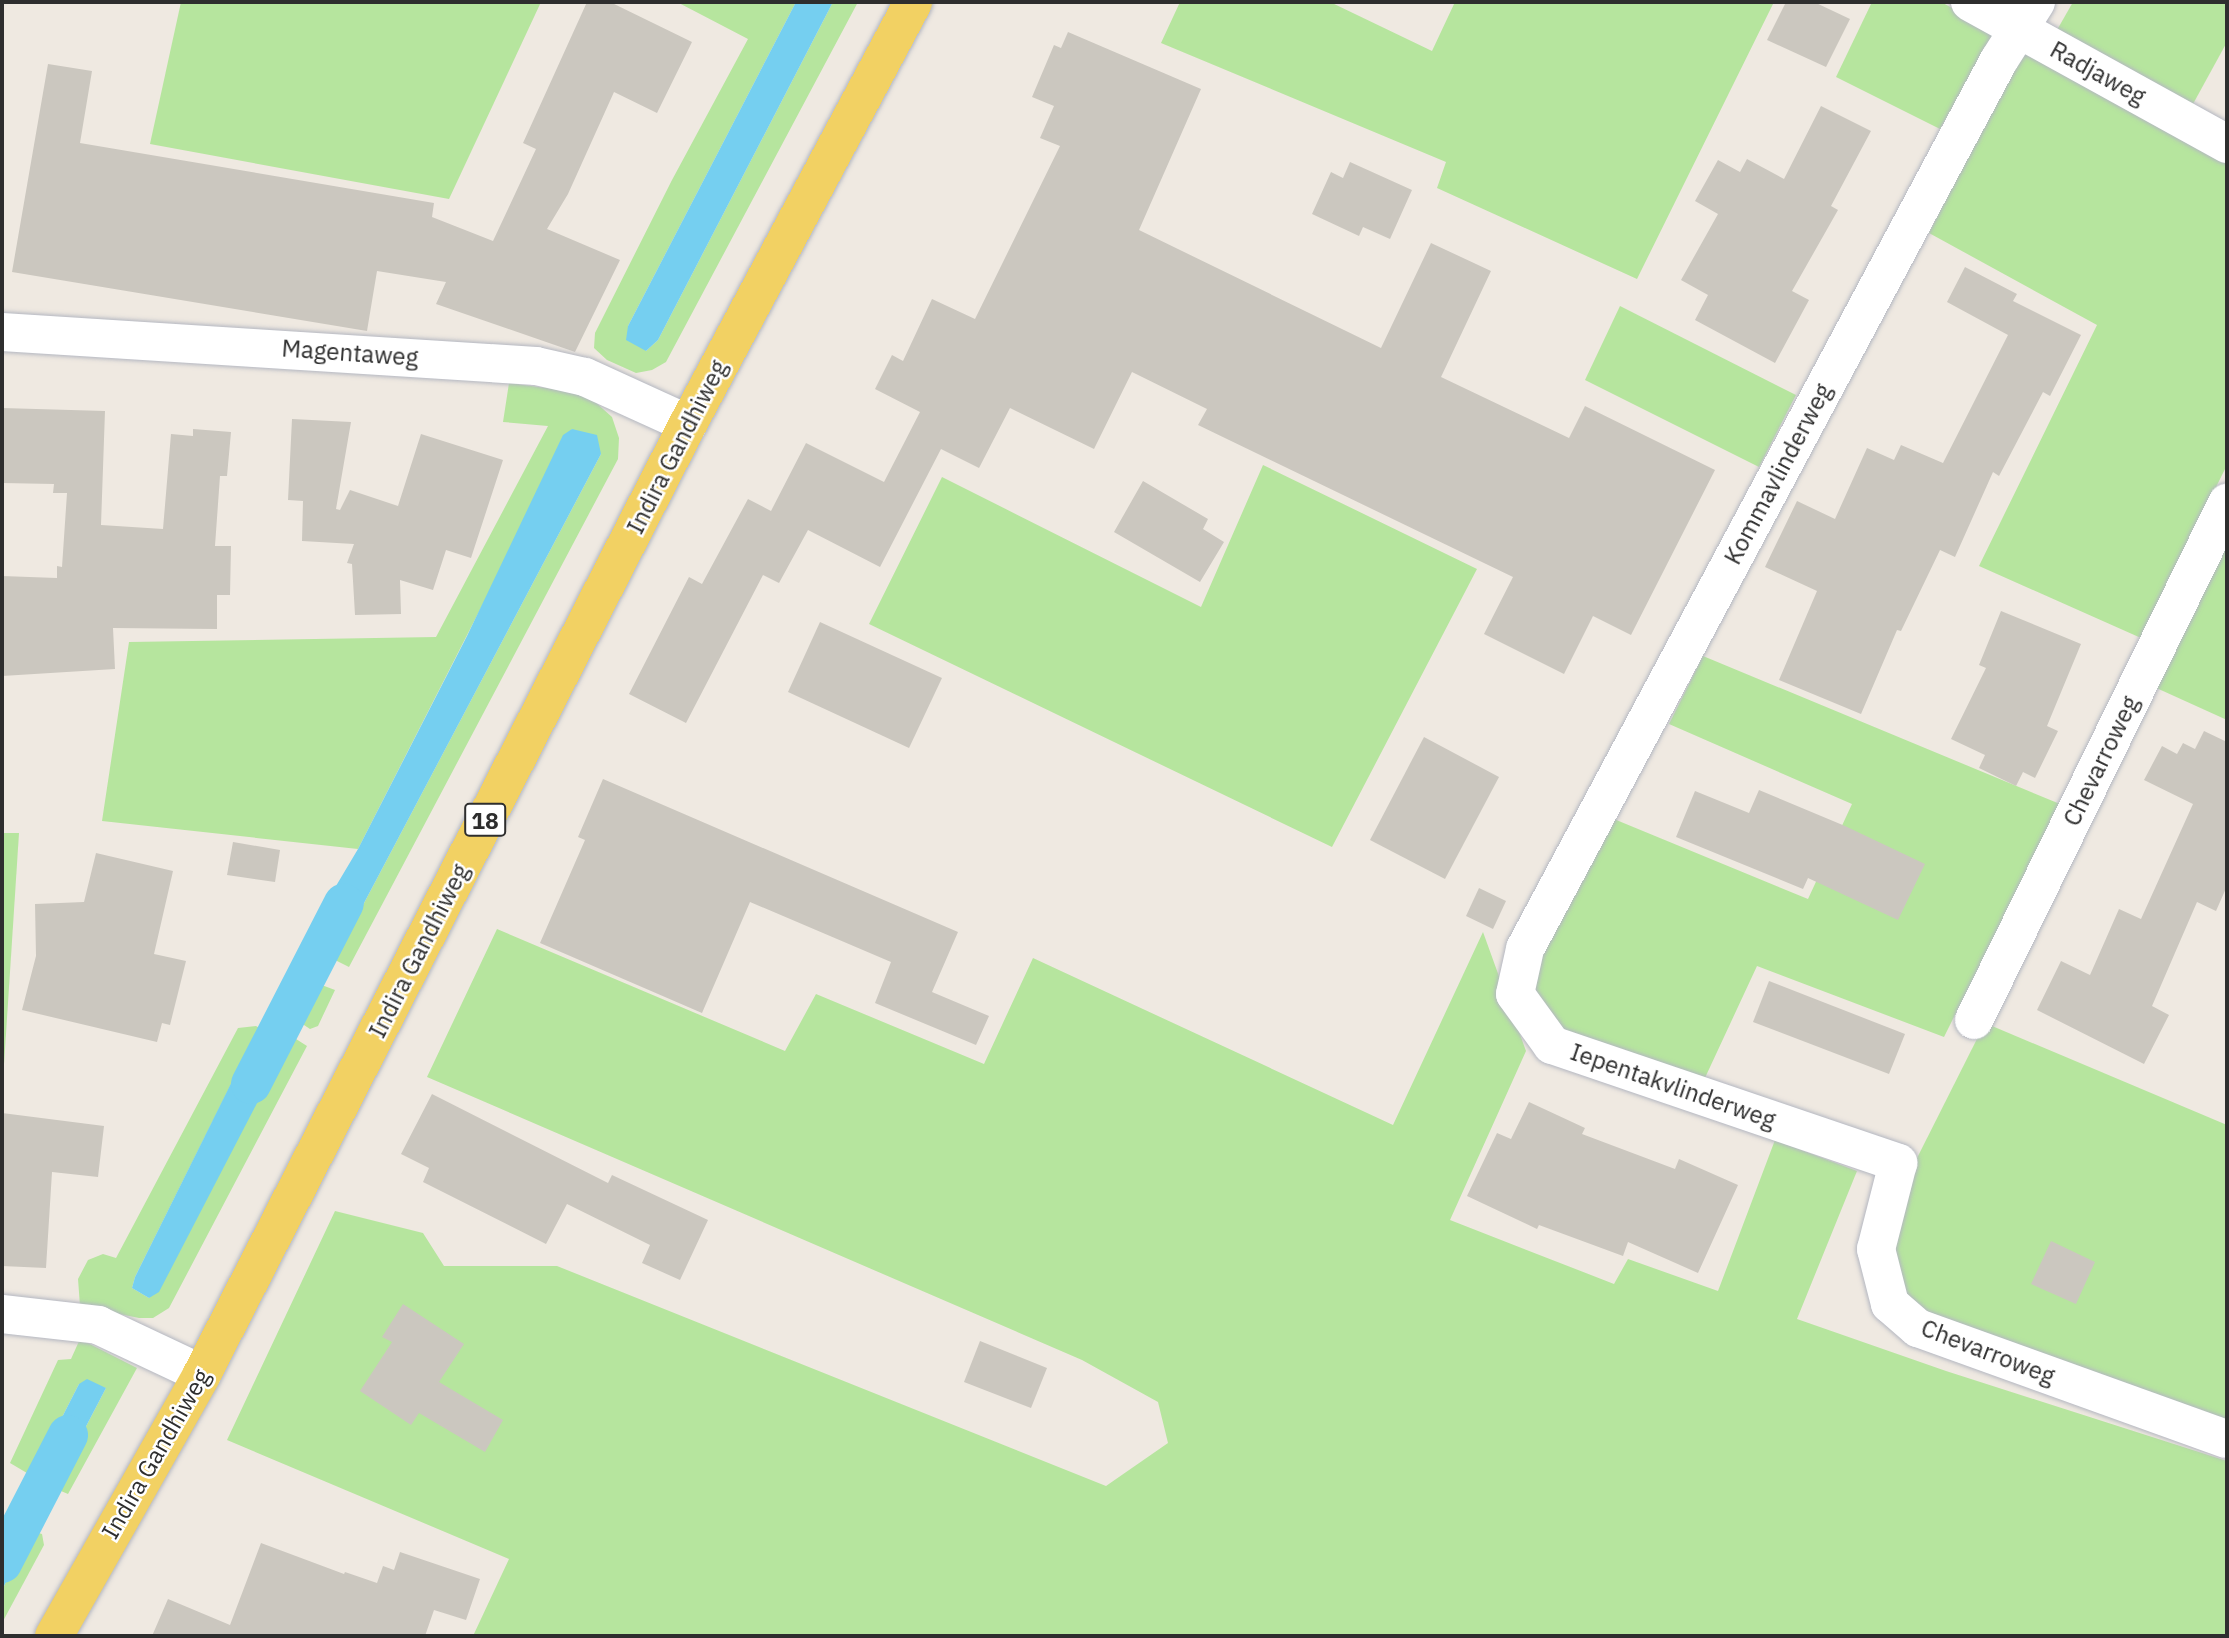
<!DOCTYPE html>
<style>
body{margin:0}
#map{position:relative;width:2229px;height:1638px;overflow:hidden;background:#efe9e1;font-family:"IBM Plex Sans",sans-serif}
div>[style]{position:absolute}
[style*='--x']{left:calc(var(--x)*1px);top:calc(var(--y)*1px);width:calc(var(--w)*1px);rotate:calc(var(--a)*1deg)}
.green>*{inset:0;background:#b6e59e}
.water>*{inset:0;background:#75cff0}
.canal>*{height:40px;margin:-20px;padding:0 20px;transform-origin:20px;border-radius:20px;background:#75cff0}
.building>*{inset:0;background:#cbc7bf}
.roads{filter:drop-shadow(0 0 2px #b4b7c1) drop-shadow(0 0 2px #b4b7c1)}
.minor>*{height:38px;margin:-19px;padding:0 19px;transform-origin:19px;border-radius:19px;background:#fff}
.major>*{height:38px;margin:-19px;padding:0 19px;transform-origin:19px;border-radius:19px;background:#f2d163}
span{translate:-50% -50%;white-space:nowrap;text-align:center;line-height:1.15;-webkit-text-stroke:5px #fff;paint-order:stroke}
.shield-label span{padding:2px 5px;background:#fff;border:2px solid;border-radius:5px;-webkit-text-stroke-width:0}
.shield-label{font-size:23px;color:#2e2e2e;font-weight:700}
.street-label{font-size:24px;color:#2e2e2e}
.frame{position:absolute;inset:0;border:4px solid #2e2e2e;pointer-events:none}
</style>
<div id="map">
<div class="green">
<i style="clip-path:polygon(181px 2px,541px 2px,449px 199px,150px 144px)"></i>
<i style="clip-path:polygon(677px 2px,796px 2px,628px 326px,646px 351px,658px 340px,833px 2px,858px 2px,666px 362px,652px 370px,636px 373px,607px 360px,594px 348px,595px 333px,672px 180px,748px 39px)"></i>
<i style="clip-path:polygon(1180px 2px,1330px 2px,1432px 51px,1455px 2px,1774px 2px,1637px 279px,1437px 188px,1446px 162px,1161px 43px)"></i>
<i style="clip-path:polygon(1872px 2px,1941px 2px,1995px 31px,1940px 129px,1836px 77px)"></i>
<i style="clip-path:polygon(2073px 2px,2227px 2px,2227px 42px,2193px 104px,2057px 30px)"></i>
<i style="clip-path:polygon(2024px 47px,2227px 160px,2227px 465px,2141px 638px,1979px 566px,2097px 325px,1929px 233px)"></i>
<i style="clip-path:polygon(1620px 306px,1796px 395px,1759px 467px,1585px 380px)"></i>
<i style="clip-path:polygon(509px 383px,576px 392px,593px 400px,612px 417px,619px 438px,618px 459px,349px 967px,331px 958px,363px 905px,601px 454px,572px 429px,358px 849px,102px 821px,129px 642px,436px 637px,548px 426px,503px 422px)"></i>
<i style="clip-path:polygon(1263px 465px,1477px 569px,1332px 847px,869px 624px,942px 477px,1201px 607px)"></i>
<i style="clip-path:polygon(2227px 533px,2227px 720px,2152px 686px)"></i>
<i style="clip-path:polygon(1703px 656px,2060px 804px,1944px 1037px,1757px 966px,1704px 1080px,1555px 1030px,1530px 988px,1542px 942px,1609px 817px,1808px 899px,1852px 804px,1669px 724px)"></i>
<i style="clip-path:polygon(2px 833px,19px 833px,3px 1080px,2px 1080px)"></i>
<i style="clip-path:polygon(497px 929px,785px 1051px,816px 994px,984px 1064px,1033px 958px,1393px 1125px,1483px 932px,1526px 1051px,1450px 1220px,1614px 1284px,1628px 1259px,1718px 1291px,1775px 1140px,1857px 1171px,1797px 1319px,1946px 1371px,2227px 1461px,2227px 1636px,473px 1636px,509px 1559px,227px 1440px,335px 1211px,423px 1233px,444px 1266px,557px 1266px,1106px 1486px,1168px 1443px,1158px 1402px,1082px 1360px,427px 1077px)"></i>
<i style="clip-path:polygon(319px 984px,335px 990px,318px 1026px,310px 1029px,295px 1019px,304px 1017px)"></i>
<i style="clip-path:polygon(1985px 1023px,2227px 1125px,2227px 1428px,1923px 1314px,1901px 1286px,1892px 1250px,1914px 1164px)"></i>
<i style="clip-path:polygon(256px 1026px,264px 1031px,254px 1038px,135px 1277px,132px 1288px,149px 1298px,287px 1043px,296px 1039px,307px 1046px,169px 1308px,153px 1318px,139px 1318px,80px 1306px,78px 1279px,88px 1260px,103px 1254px,116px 1258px,238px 1028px)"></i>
<i style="clip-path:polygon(80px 1339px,137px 1368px,68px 1494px,54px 1488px,106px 1388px,79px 1384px,32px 1476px,10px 1463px,58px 1360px,71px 1359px)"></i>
<i style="clip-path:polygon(32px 1531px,42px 1534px,44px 1545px,2px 1623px,2px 1590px)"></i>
</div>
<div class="water">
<i style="clip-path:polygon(796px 2px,833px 2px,658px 340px,646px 351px,626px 340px,628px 326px)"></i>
<i style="clip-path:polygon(572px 429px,597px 435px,601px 454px,363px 905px,331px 958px,302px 943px,358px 849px,467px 636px,563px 435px)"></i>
<i style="clip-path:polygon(290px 968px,319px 984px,303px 1017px,295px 1019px,272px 1008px)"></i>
<i style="clip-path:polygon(264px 1031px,287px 1043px,283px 1053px,159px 1292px,149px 1298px,132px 1288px,135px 1277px,254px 1037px)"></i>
<i style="clip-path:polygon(87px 1379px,106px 1388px,54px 1488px,32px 1476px,79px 1384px)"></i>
<i style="clip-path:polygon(2px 1515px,32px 1531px,2px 1590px)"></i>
</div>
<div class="canal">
<i style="--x:251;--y:1084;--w:203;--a:-62.8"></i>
<i style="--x:2;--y:1563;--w:144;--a:-62.7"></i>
</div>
<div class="building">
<i style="clip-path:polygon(587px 2px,610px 2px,692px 42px,657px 113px,614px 92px,568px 194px,547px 229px,620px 260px,575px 352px,436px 304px,446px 282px,377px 271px,367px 331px,12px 272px,48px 64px,92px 71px,80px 143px,434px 203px,432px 217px,493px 241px,536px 149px,523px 143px)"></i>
<i style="clip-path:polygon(1786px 2px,1814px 2px,1850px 19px,1826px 67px,1767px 40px)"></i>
<i style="clip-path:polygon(1068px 32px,1201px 89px,1139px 230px,1381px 348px,1431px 243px,1491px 271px,1441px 377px,1569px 438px,1585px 406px,1715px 470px,1631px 635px,1593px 616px,1564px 674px,1484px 634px,1513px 577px,1198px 425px,1207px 409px,1132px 372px,1094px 449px,1010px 408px,979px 468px,941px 449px,880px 567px,808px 530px,779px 583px,763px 575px,686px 723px,629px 694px,689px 577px,702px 584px,748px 499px,771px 511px,806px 443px,884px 482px,920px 412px,875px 389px,892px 355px,903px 361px,932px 299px,975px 319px,1060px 146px,1040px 138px,1054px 106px,1032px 97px,1054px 45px,1061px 48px)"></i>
<i style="clip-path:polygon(1821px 106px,1871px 131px,1831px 206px,1838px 210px,1792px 291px,1809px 300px,1775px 363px,1695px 320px,1708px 295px,1681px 280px,1718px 214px,1695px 201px,1718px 160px,1740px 172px,1747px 159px,1784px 179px)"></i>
<i style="clip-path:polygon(1350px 162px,1412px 190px,1390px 239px,1363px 227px,1359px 236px,1312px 214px,1331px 172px,1343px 178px)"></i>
<i style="clip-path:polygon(1965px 267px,2017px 294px,2013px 301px,2081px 335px,2050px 396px,2043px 392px,1999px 476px,1993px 472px,1955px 557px,1940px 550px,1901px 631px,1897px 630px,1861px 714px,1779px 680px,1817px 591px,1765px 567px,1797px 501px,1835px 519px,1867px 448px,1894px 460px,1901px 445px,1943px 463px,2008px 335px,1947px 302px)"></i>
<i style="clip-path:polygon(2px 408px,105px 411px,101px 525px,163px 529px,171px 434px,193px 436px,193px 429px,231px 432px,227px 476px,220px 476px,215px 546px,231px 546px,230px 595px,217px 595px,217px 629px,113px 628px,115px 669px,2px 676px,2px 576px,57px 578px,57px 566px,62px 567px,67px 493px,53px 493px,54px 484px,2px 483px)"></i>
<i style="clip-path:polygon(292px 419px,351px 422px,336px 509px,340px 510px,350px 490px,398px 506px,421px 434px,503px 460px,471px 558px,446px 550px,433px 590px,400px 580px,401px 614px,355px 615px,352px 564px,347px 563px,354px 544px,302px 541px,303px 501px,288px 500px)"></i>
<i style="clip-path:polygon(1143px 481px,1208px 519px,1203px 529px,1224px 542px,1200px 582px,1114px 532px)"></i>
<i style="clip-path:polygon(2001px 611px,2081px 644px,2047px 726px,2058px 731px,2035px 778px,2023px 772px,2016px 786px,1979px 768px,1985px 755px,1951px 739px,1986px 668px,1979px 665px)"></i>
<i style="clip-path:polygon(820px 622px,942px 678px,909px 748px,788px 692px)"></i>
<i style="clip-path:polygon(2204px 731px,2227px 742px,2227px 886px,2216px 911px,2197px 902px,2152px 1006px,2169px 1015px,2144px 1064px,2037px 1010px,2061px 961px,2090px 975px,2119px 909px,2141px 919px,2193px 804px,2144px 780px,2162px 746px,2177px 754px,2183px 743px,2195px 749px)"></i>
<i style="clip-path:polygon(1424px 737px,1499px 777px,1445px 879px,1370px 840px)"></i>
<i style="clip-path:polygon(603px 779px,958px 932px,932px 992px,989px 1016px,976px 1045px,875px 1003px,891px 962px,750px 902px,702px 1013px,540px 943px,585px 840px,578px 837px)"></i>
<i style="clip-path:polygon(1759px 790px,1845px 826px,1925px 864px,1898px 920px,1808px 878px,1803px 889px,1676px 837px,1695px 791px,1749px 813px)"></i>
<i style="clip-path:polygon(233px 842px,280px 850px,275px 882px,227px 875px)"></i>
<i style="clip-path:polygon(96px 853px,173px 871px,154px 954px,186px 961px,170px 1025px,162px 1023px,157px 1042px,22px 1010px,36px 956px,35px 904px,84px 902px)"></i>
<i style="clip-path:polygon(1479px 888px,1506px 901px,1493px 929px,1466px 916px)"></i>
<i style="clip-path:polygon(1769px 981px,1905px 1034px,1889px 1074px,1753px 1022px)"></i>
<i style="clip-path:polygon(432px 1094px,608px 1183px,612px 1175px,708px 1220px,680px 1280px,642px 1263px,650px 1245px,567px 1204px,546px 1244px,423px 1182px,429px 1168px,401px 1154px)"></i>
<i style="clip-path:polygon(1529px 1102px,1585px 1128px,1582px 1134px,1675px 1169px,1679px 1159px,1738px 1185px,1698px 1273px,1628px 1242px,1623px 1256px,1539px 1225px,1537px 1229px,1467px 1196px,1497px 1133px,1511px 1139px)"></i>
<i style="clip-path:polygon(2px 1113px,104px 1126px,98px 1177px,52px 1172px,46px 1268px,2px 1266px)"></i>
<i style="clip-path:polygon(2051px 1241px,2095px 1262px,2076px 1304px,2031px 1284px)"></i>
<i style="clip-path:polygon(403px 1304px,464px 1344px,439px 1382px,503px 1420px,485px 1452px,419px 1413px,411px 1425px,360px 1391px,392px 1342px,382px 1337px)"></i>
<i style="clip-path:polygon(980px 1341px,1047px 1368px,1031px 1408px,964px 1382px)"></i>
<i style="clip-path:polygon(261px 1543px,344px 1574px,345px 1572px,377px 1583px,383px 1566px,394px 1570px,400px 1552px,480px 1579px,466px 1620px,434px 1610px,425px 1636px,152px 1636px,168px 1599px,230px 1625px)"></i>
</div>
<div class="roads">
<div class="minor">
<i style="--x:1970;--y:2;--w:294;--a:28.9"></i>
<i style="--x:2036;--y:2;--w:69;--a:122.5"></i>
<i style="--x:1999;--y:60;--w:1007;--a:118.07"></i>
<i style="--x:1525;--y:949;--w:46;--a:102.5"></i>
<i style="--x:1515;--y:994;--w:63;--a:54"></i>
<i style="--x:1552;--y:1045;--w:366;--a:18.8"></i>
<i style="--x:1898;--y:1163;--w:89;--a:104.3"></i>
<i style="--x:1876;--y:1249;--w:57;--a:75.7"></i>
<i style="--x:1890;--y:1304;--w:37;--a:41"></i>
<i style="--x:1918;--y:1328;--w:328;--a:19.8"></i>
<i style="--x:2;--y:332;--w:535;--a:3.64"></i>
<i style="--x:536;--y:366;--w:50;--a:12.7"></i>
<i style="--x:585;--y:377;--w:113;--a:24.5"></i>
<i style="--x:1974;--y:1020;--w:576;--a:-63.92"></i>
<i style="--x:2;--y:1314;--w:97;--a:6.5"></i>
<i style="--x:98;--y:1325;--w:115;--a:25.2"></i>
</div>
<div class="major">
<i style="--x:54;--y:1636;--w:301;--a:-60.5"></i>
<i style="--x:202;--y:1374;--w:1067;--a:-62.91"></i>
<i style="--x:688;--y:424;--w:478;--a:-61.9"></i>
</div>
</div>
<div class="shield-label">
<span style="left:485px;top:820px">18</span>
</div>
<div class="street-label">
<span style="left:2098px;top:73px;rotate:29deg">Radjaweg</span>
<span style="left:350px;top:353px;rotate:4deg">Magentaweg</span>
<span style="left:677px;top:447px;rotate:-63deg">Indira Gandhiweg</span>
<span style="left:1778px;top:474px;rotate:-62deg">Kommavlinderweg</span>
<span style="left:2101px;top:761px;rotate:-64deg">Chevarroweg</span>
<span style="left:419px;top:951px;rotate:-63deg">Indira Gandhiweg</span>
<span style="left:1673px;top:1086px;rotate:19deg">Iepentakvlinderweg</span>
<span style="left:1988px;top:1352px;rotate:21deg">Chevarroweg</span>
<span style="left:156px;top:1454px;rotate:-60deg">Indira Gandhiweg</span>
</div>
<div class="frame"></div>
</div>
